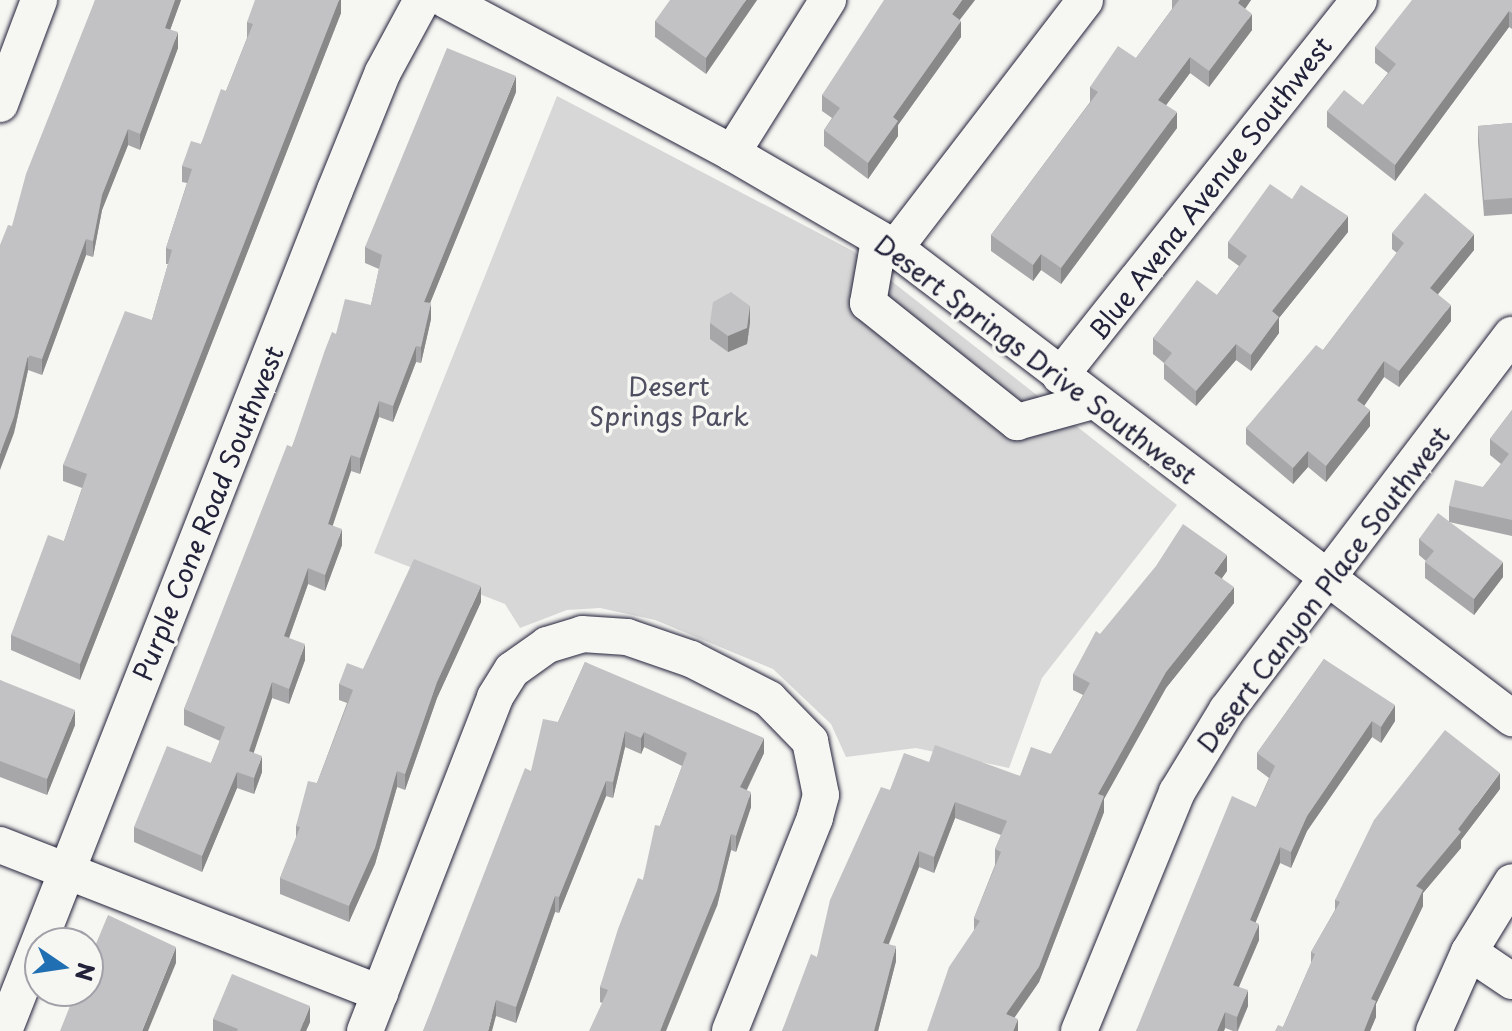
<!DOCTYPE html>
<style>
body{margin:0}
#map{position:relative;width:1512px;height:1031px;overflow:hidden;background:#f6f6f2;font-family:"Playpen Sans",sans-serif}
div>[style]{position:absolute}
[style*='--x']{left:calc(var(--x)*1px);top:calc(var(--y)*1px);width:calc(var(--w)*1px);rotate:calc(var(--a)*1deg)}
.green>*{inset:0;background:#d7d7d7}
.roads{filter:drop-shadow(0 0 2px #22223b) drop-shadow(0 0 2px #22223b)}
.minor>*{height:36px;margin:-18px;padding:0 18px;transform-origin:18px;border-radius:18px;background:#f6f6f2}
.wall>*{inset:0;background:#a7a7a9}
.shaded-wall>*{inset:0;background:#888889}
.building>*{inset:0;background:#c2c2c4}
span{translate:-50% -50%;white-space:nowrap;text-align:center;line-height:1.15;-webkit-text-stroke:7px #f6f6f2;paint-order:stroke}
.street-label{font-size:26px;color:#22223b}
.park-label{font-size:26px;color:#4f4f62}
.north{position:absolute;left:24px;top:927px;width:80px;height:80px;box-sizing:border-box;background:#f6f6f2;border:2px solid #a1a1a9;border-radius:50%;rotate:103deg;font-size:22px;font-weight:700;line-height:32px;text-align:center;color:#22223b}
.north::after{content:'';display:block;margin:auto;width:28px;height:36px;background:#1f6fb2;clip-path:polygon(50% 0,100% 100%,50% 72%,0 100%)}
</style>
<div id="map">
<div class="green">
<i style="clip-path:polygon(557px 96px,853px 251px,1177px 505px,1042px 678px,1009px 768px,916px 748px,846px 757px,831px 724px,773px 669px,655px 620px,600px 608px,567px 610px,520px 628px,505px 604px,374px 553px)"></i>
</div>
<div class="roads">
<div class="minor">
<i style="--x:446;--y:0;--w:324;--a:28.1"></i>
<i style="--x:732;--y:153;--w:189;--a:30.2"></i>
<i style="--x:895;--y:248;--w:776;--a:37.3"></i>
<i style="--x:0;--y:104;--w:111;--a:-69.4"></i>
<i style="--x:732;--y:153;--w:181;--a:-57.9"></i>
<i style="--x:879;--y:240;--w:64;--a:99.9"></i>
<i style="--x:868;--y:303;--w:191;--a:38.6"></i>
<i style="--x:1017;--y:422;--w:79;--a:-15.4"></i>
<i style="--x:895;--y:248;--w:312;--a:-52.5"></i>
<i style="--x:1060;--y:376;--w:480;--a:-51.5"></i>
<i style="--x:0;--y:845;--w:408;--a:21.3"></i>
<i style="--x:1469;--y:952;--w:52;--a:34"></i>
<i style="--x:4;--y:1031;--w:904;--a:-68.52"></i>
<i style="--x:335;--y:190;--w:127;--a:-67.9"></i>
<i style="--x:383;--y:72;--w:82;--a:-61.6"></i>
<i style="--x:365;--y:1031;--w:358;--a:-68.7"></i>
<i style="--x:495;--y:697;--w:32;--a:-58"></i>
<i style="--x:512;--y:670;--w:43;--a:-35.5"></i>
<i style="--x:547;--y:645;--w:37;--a:-17"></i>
<i style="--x:582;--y:634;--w:45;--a:3.8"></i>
<i style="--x:627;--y:637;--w:68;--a:19"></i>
<i style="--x:691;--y:659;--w:88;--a:27.1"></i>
<i style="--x:769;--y:699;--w:59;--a:45.7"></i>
<i style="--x:810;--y:741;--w:55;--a:78.5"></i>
<i style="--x:821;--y:795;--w:24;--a:105"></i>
<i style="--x:815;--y:818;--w:229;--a:111.8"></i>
<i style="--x:1079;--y:1031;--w:258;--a:-67.7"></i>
<i style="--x:1177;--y:792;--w:96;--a:-58.6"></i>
<i style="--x:1227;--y:710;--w:471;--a:-52.8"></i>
<i style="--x:1434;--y:1031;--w:86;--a:-66.1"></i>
<i style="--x:1469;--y:952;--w:82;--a:-58.4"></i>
</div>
</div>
<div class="wall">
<i style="clip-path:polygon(95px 0,181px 0,170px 30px,178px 48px,140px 150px,128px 145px,102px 210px,93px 257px,86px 255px,42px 375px,28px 370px,14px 433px)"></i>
<i style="clip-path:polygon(341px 0,341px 13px,80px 680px,11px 650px,11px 635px,64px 541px,82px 488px,63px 481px,63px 465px,152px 320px,168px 264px,166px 264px,166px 248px,187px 183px,182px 182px,182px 166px,201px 144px,226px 91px,247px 38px,247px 22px)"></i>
<i style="clip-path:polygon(757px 0,706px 74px,655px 37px,655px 21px)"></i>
<i style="clip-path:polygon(975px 0,959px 20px,961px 37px,898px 125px,898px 136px,868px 179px,824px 146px,824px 130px,832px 118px,822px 111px,822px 95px)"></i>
<i style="clip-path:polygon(1172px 0,1251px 0,1245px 9px,1252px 30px,1209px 87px,1190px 73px,1166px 105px,1177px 128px,1061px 284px,1041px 270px,1033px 281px,991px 251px,991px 235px,1090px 102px,1090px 87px,1136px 58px,1172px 9px)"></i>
<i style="clip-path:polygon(1512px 0,1512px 29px,1509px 27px,1395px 181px,1327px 127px,1327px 111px,1363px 105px,1388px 73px,1375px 63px,1375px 47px)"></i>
<i style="clip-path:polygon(516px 92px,430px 303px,431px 319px,421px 363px,416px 362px,393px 422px,379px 417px,360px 474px,351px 471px,332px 526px,342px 545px,325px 591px,308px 584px,289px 638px,305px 660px,289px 704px,272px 698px,253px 753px,262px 772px,254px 794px,237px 788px,202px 872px,134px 842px,134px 827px,211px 763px,220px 741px,184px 725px,184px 709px,292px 447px,336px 334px,371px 305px,379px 269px,365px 263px,365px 247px)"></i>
<i style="clip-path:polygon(1512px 123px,1512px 214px,1484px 216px,1478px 142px,1478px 126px)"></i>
<i style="clip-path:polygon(1292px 199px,1348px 232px,1279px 318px,1279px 333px,1251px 371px,1236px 360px,1196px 406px,1164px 379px,1164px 363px,1153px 354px,1153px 338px,1217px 295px,1239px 266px,1228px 258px,1228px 242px)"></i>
<i style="clip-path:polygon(1392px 233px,1474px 250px,1438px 294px,1451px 321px,1399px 387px,1384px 377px,1364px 406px,1370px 426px,1326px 482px,1308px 467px,1293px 484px,1246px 444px,1246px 428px,1323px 350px,1397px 253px,1392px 249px)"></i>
<i style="clip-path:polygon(750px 322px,747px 344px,728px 352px,710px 339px,710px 323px)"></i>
<i style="clip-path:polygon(1512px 410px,1512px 536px,1449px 522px,1503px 577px,1474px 615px,1425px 578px,1425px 562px,1426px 561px,1419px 555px,1419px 539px,1449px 521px,1449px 506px,1483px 487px,1501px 464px,1490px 455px,1490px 439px)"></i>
<i style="clip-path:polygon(1227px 571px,1222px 578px,1234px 603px,1166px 688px,1104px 799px,1104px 812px,1039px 982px,1014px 1017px,1018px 1031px,974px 930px,974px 918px,995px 865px,995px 849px,1001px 835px,955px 818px,934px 873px,919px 867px,889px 944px,896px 961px,878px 1031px,782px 1031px,817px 957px,890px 790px,929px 762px,1020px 776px,1051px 754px,1083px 695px,1073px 690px,1073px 674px,1100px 634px)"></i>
<i style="clip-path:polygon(481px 602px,437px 698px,405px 790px,397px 787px,375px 864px,349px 922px,280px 894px,280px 878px,296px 838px,296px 826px,317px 783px,347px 703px,339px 700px,339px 684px,363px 669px)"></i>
<i style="clip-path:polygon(1324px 659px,1395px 721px,1381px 743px,1372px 737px,1307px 831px,1291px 868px,1280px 863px,1255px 923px,1259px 940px,1239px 987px,1248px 1006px,1238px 1031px,1233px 1031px,1225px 1028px,1224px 1031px,1136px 1031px,1256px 807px,1269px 778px,1257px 769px,1257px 753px)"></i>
<i style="clip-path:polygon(585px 662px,764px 753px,747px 790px,751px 807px,736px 852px,731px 850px,717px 906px,602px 1003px,600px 1002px,600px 987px,643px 880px,660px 826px,682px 766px,644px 747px,641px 754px,625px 747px,613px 798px,606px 796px,559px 913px,555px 912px,516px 1023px,496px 1016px,423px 1031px,531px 771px,558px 722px)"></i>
<i style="clip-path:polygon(0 680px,75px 725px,47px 795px,0 777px)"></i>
<i style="clip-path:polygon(1500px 789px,1461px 840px,1461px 848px,1423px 893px,1423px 906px,1376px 1004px,1376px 1017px,1370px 1031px,1275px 1031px,1283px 1027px,1311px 963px,1311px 952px,1335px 910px,1335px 900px)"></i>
<i style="clip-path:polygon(213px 1019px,310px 1022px,306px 1031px,213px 1031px)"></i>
</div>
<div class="shaded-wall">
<i style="clip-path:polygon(175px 0,181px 0,165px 44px,165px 28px)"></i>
<i style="clip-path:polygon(339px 0,341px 0,341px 13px,80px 680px,80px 664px)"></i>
<i style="clip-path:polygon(746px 0,757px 0,706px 74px,706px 58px)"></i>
<i style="clip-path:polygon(962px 0,975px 0,952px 30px,952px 14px)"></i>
<i style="clip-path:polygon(1240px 0,1251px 0,1238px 19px,1238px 3px)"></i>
<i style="clip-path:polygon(1509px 11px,1509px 27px,1395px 181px,1395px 165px)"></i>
<i style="clip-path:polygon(1252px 14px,1252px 30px,1209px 87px,1209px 71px)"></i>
<i style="clip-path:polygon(961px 21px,961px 37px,898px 125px,898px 136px,868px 179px,868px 163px,893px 117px)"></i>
<i style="clip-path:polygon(178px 32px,178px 48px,140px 150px,140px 134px)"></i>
<i style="clip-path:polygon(1190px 57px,1190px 73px,1158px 116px,1158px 100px)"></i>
<i style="clip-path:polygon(516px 76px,516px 92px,424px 318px,424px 302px)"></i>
<i style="clip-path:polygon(1177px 112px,1177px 128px,1061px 284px,1061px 268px)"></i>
<i style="clip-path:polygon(128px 129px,128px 145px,102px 210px,93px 257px,93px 241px,102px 195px)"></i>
<i style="clip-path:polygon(1348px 216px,1348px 232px,1279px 318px,1279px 333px,1251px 371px,1251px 355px,1272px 311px)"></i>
<i style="clip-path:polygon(1474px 234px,1474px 250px,1430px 304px,1430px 288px)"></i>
<i style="clip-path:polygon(86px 239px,86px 255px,42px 375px,42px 359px)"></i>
<i style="clip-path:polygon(1041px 254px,1041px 270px,1033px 281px,1033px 265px)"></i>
<i style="clip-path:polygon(431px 303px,431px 319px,421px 363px,421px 347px)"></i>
<i style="clip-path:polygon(1451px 305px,1451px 321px,1399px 387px,1399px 371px)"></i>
<i style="clip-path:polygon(750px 306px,750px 322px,747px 344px,728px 352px,728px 336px)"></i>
<i style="clip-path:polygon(1236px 344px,1236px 360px,1196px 406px,1196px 391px)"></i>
<i style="clip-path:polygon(416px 346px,416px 362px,393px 422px,393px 406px)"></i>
<i style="clip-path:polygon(28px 355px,28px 370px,14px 433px,0 470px,0 454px)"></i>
<i style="clip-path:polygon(1384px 361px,1384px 377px,1357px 416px,1357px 400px)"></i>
<i style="clip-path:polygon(379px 401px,379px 417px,360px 474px,360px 458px)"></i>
<i style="clip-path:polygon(1370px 410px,1370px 426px,1326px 482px,1326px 466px)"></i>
<i style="clip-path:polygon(1308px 451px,1308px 467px,1293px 484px,1293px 468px)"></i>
<i style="clip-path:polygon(351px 455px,351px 471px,328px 540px,328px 524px)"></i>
<i style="clip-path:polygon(342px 529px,342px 545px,325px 591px,325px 575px)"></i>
<i style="clip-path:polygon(1227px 555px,1227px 571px,1214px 589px,1214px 573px)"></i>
<i style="clip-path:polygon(1503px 562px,1503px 577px,1474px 615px,1474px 599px)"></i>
<i style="clip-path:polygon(308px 568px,308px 584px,284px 652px,284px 636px)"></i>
<i style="clip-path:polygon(481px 586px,481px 602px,437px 698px,405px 790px,405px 774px,437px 682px)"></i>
<i style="clip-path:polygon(1234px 587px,1234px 603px,1166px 688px,1104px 799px,1104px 812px,1039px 982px,1006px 1030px,1006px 1014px,1098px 794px,1166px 672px)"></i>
<i style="clip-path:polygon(305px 644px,305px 660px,289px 704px,289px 689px)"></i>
<i style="clip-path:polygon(272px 682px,272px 698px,249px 767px,249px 751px)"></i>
<i style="clip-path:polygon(1395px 705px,1395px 721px,1381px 743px,1381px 727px)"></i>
<i style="clip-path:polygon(75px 710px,75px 725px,47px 795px,47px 779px)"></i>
<i style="clip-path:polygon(1372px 721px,1372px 737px,1307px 831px,1291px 868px,1291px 852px,1307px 816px)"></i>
<i style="clip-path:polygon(625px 731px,625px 747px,613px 798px,613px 782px)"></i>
<i style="clip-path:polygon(644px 732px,644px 747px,641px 754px,641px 738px)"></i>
<i style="clip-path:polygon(764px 738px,764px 753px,740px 803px,740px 787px)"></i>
<i style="clip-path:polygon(262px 756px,262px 772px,254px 794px,254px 778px)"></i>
<i style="clip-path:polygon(397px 771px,397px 787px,375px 864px,349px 922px,349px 906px)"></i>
<i style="clip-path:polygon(237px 772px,237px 788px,202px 872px,202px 856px)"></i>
<i style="clip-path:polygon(1500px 773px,1500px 789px,1461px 840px,1461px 848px,1423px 893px,1423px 906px,1376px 1004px,1376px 1017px,1370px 1031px,1364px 1031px,1371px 999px,1416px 886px)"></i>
<i style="clip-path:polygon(606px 781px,606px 796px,559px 913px,559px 897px)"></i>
<i style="clip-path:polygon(751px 792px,751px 807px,736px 852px,736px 836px)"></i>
<i style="clip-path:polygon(955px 802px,955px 818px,934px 873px,934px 857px)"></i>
<i style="clip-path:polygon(731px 834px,731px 850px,717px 906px,666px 1031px,660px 1031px)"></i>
<i style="clip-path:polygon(1280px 847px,1280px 863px,1250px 936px,1250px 920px)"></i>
<i style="clip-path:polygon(919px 851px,919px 867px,883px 958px,883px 943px)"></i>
<i style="clip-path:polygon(555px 896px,555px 912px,516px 1023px,516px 1007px)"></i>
<i style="clip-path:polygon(1259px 924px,1259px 940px,1233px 1000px,1233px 985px)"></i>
<i style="clip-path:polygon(896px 946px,896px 961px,878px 1031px,874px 1031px)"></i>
<i style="clip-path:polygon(176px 947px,176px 963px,148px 1031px,142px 1031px)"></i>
<i style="clip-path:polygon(1248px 990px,1248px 1006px,1237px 1031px,1237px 1017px)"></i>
<i style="clip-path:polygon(496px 1000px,496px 1016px,492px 1031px,488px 1031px)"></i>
<i style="clip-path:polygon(310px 1006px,310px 1022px,306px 1031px,300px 1031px)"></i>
<i style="clip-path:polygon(1225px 1012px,1225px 1028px,1224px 1031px,1217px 1031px)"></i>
<i style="clip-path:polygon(1018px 1019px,1018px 1031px,1013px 1031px)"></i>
</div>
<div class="building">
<i style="clip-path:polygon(95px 0,175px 0,165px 28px,178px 32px,140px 134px,128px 129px,102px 195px,93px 241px,86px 239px,42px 359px,28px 355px,14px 417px,0 454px,0 245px,8px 225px,12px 226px,26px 174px)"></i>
<i style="clip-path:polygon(255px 0,339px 0,80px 664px,11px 635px,48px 535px,64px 541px,87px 474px,63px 465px,125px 311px,152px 320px,172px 250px,166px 248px,192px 169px,182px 166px,191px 141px,201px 144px,221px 89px,226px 91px,253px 24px,247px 22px)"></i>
<i style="clip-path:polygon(670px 0,746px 0,706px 58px,655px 21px)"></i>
<i style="clip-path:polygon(884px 0,962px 0,952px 14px,961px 21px,893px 117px,898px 121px,868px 163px,824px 130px,840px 108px,822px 95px)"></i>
<i style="clip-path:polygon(1179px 0,1240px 0,1238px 3px,1252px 14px,1209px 71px,1190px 57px,1158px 100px,1177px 112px,1061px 268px,1041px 254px,1033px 265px,991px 235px,1098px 92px,1090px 87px,1118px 46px,1136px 58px)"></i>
<i style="clip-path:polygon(1412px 0,1512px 0,1512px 13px,1509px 11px,1395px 165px,1327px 111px,1344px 90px,1363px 105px,1396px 64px,1375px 47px)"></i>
<i style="clip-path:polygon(447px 48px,516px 76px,424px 302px,431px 303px,421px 347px,416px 346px,393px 406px,379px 401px,360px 458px,351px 455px,328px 524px,342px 529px,325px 575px,308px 568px,284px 636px,305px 644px,289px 689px,272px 682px,249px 751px,262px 756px,254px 778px,237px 772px,202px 856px,134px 827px,167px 746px,211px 763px,225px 727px,184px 709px,287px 445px,292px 447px,325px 350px,332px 332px,336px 334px,345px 299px,371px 305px,382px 255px,365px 247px)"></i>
<i style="clip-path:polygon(1512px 123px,1512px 198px,1484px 200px,1478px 126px)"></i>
<i style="clip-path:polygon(1270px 184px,1292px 199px,1301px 185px,1348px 216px,1272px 311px,1279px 317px,1251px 355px,1236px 344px,1196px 391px,1164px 363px,1172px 353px,1153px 338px,1197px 280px,1217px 295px,1247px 256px,1228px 242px)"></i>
<i style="clip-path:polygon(1425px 193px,1474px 234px,1430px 288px,1451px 305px,1399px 371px,1384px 361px,1357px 400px,1370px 410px,1326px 466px,1308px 451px,1293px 468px,1246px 428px,1316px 345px,1323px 350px,1404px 243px,1392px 233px)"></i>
<i style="clip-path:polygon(731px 292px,750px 306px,747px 328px,728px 336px,710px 323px,713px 302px)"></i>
<i style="clip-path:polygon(1512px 410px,1512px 520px,1449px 506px,1455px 480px,1483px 487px,1509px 454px,1490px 439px)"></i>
<i style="clip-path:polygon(1438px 513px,1503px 562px,1474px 599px,1425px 562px,1434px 551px,1419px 539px)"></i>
<i style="clip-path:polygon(1183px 524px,1227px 555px,1214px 573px,1234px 587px,1166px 672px,1098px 794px,1104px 796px,1039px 967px,1006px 1014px,1018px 1019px,1013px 1031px,927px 1031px,949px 967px,980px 921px,974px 918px,1001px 852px,995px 849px,1007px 821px,955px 802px,934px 857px,919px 851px,883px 943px,896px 946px,874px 1031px,782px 1031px,811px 954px,817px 957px,830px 900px,881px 787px,890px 790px,904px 753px,929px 762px,935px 745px,1020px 776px,1031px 747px,1051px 754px,1090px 683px,1073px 674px,1096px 631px,1100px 634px,1156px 566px)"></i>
<i style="clip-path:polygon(414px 559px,481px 586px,437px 682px,405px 774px,397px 771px,375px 848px,349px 906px,280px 878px,300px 827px,296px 826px,308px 781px,317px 783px,353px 690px,339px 684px,347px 663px,363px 669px)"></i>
<i style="clip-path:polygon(1324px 659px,1395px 705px,1381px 727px,1372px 721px,1307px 816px,1291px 852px,1280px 847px,1250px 920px,1259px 924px,1233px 985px,1248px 990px,1237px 1017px,1225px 1012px,1217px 1031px,1136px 1031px,1232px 796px,1256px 807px,1275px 766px,1257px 753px)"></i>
<i style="clip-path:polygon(585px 662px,764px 738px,740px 787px,751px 792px,736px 836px,731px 834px,717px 891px,660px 1031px,589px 1031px,608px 990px,600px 987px,618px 929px,638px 878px,643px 880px,655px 825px,660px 826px,687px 753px,644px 732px,641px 738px,625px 731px,613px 782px,606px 781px,559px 897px,555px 896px,516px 1007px,496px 1000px,488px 1031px,423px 1031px,525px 768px,531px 771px,543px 719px,558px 722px)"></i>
<i style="clip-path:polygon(0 680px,75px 710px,47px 779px,0 761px)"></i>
<i style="clip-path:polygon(1445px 730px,1500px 773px,1458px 829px,1461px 832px,1416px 886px,1423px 890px,1371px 999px,1376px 1001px,1364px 1031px,1275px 1031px,1278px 1025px,1283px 1027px,1315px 954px,1311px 952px,1340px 902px,1335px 900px,1374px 820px)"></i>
<i style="clip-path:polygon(108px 915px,176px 947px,142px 1031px,60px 1031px,76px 991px,88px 991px,88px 963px)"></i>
<i style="clip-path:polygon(232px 974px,310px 1006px,300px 1031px,237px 1031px,238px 1029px,213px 1019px)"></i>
</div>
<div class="street-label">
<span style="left:1210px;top:188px;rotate:-52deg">Blue Avena Avenue Southwest</span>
<span style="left:1036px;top:359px;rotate:37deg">Desert Springs Drive Southwest</span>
<span style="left:208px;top:513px;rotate:-68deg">Purple Cone Road Southwest</span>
<span style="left:1323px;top:589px;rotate:-53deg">Desert Canyon Place Southwest</span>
</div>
<div class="park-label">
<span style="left:669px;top:401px">Desert<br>Springs Park</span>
</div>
<div class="north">N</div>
</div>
